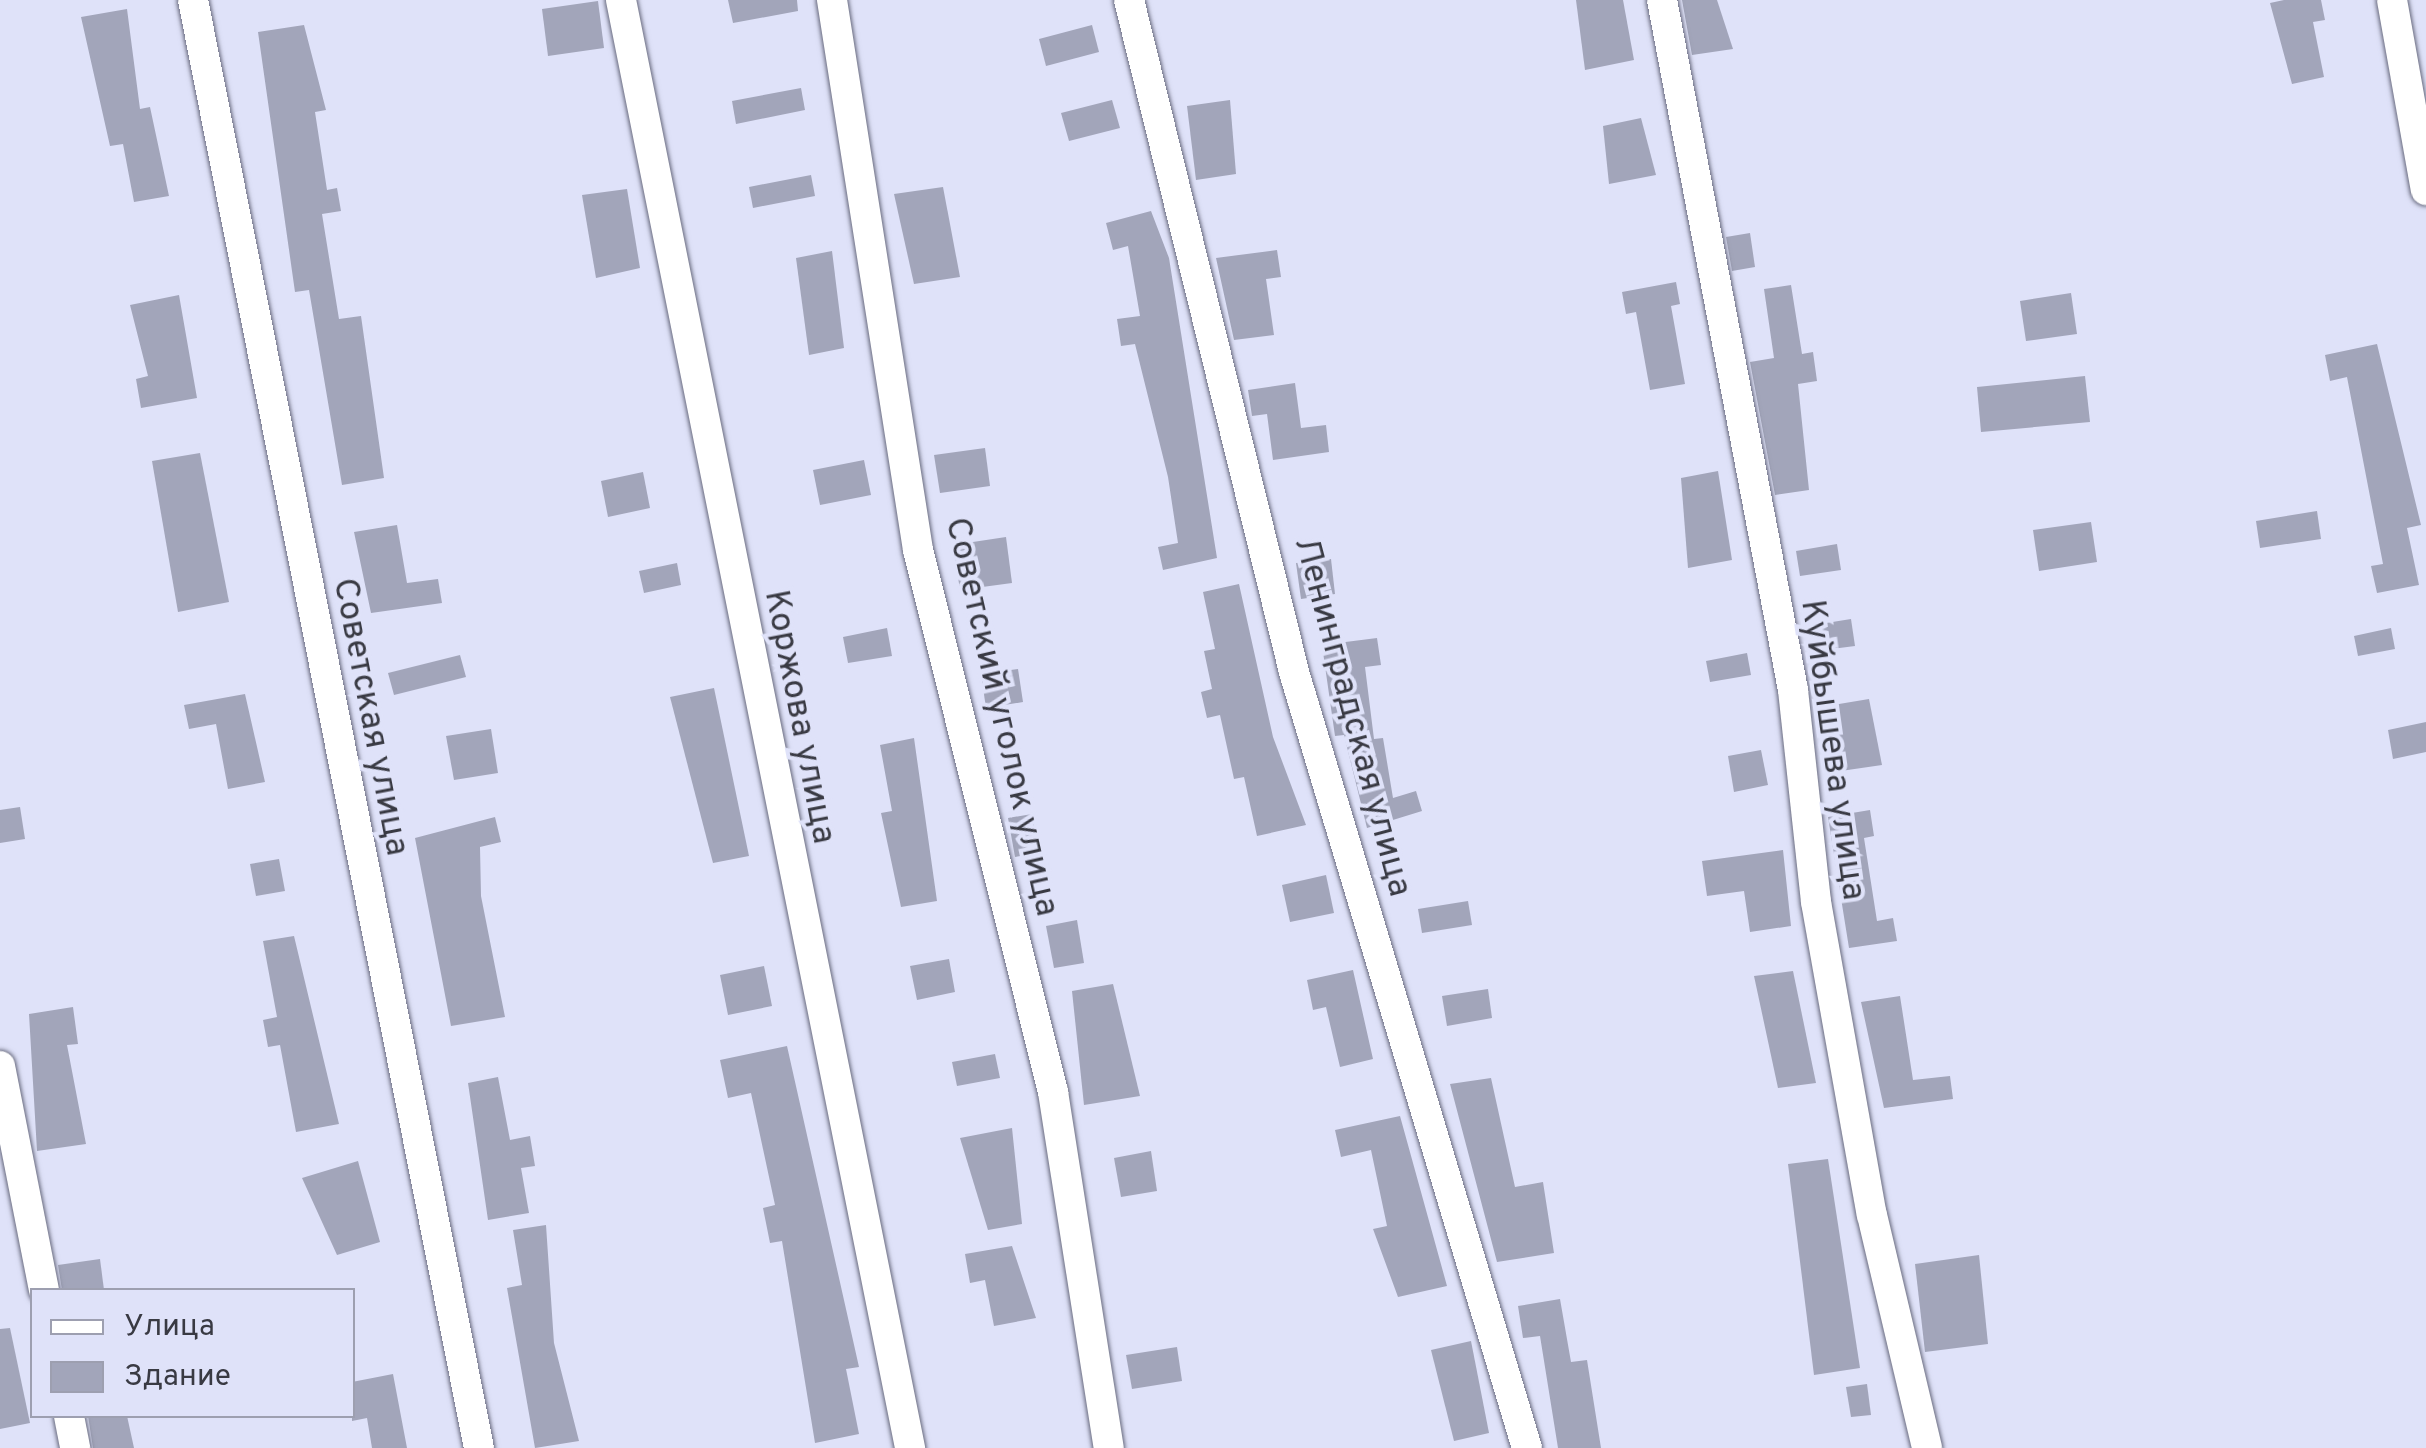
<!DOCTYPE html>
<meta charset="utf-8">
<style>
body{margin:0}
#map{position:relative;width:2426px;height:1448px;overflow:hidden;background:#dfe2f9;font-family:Overpass,sans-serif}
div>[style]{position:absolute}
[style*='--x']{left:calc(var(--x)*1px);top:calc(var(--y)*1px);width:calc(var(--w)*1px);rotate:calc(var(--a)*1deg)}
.building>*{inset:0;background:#a2a5ba}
.roads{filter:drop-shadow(0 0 2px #696b7f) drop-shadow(0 0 2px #696b7f)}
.minor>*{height:30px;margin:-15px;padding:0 15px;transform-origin:15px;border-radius:15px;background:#fff}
span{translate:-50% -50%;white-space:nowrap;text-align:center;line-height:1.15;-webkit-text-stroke:8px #dfe2f9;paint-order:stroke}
.street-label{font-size:35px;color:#393a43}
.legend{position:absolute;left:30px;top:1288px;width:325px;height:130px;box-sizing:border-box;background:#dfe2f9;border:2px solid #9d9fb0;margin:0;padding:12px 18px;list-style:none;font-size:30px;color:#393a43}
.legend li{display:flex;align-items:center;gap:20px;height:50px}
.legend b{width:50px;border:2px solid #9d9fb0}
</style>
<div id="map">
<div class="building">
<i style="clip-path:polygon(728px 0,797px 0,798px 11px,733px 23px)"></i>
<i style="clip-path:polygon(1576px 0,1623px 0,1634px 60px,1585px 70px)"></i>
<i style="clip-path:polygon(1682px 0,1717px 0,1733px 49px,1692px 55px)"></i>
<i style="clip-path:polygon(2284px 0,2321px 0,2325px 20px,2313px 22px,2324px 77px,2292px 84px,2270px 3px)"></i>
<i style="clip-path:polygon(598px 1px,604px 48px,548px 56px,542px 9px)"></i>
<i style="clip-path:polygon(127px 9px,140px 109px,150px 107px,169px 196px,134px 202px,123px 144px,110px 146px,81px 17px)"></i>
<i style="clip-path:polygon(304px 25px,326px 110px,315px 112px,327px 190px,337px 188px,341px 211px,322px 214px,339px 319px,361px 316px,384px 478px,342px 485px,309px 290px,295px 292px,258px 32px)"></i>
<i style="clip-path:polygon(1092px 25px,1099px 52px,1046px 66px,1039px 39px)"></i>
<i style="clip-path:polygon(801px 88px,805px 110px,736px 124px,732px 101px)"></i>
<i style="clip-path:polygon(1112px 100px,1120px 128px,1069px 141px,1061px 113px)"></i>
<i style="clip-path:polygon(1230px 100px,1236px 174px,1196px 180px,1187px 106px)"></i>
<i style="clip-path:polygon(1641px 118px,1656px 175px,1609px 184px,1603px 126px)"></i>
<i style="clip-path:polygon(811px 175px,815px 196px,753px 208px,749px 187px)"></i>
<i style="clip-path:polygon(943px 187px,960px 277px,914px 284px,894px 194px)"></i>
<i style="clip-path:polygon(627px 189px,640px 268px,596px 278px,582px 195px)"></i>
<i style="clip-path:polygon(1151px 211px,1169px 258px,1217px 558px,1163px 570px,1158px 547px,1178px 543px,1168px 477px,1135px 344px,1121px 346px,1117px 319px,1140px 316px,1128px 246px,1113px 250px,1106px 223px)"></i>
<i style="clip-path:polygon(1750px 233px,1755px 267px,1732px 271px,1726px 237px)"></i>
<i style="clip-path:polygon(1277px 250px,1281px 277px,1266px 279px,1274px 335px,1234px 340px,1216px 258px)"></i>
<i style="clip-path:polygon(832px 251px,844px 348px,809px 355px,796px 258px)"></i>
<i style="clip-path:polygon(1676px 282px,1680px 304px,1671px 306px,1685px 384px,1650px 390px,1636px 312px,1626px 314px,1622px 292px)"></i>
<i style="clip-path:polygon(1791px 285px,1802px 354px,1813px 352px,1817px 381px,1798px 384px,1809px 490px,1775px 495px,1750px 362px,1774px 358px,1764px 289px)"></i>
<i style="clip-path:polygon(2071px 293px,2077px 334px,2026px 341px,2020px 301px)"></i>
<i style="clip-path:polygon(179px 295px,197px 398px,141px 408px,136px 379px,148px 376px,130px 305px)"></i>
<i style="clip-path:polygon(2377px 344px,2421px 525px,2407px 528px,2419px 585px,2377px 593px,2371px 566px,2383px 564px,2347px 377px,2330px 381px,2325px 355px)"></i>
<i style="clip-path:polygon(2085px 376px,2090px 422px,1981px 432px,1977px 387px)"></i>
<i style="clip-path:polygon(1295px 383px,1301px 428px,1326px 425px,1329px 452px,1273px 460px,1267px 414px,1252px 416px,1248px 390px)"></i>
<i style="clip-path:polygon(985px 448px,990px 486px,940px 493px,934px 455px)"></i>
<i style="clip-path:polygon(200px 453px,229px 602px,178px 612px,152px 461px)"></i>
<i style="clip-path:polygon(864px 460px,871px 495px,820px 505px,813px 470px)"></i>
<i style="clip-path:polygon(1718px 471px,1732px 560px,1688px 568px,1681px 478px)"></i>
<i style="clip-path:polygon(643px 472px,650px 508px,608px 517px,601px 481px)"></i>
<i style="clip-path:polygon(2317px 511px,2321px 539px,2260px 548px,2256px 521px)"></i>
<i style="clip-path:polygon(2091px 522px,2097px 562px,2039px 571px,2033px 530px)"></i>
<i style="clip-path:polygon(397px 525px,407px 583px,438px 579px,442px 603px,371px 613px,354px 532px)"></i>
<i style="clip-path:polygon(1006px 537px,1012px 583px,960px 590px,953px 545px)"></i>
<i style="clip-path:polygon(1837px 544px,1841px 570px,1800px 576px,1796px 551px)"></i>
<i style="clip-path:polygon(1331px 559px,1335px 594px,1301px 599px,1296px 563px)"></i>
<i style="clip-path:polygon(677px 563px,681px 585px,644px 593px,639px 571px)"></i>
<i style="clip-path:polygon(1239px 584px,1273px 737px,1306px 825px,1257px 836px,1244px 777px,1234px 779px,1220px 715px,1207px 718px,1201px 692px,1212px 689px,1204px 651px,1215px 649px,1203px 592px)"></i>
<i style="clip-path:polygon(1851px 619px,1855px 646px,1824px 650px,1820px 624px)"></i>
<i style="clip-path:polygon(887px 628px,892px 656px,848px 663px,843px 637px)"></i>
<i style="clip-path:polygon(2391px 628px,2395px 649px,2358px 656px,2354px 636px)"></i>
<i style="clip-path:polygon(1377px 638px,1381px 665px,1365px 667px,1374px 739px,1383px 738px,1393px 798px,1416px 791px,1422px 811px,1367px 828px,1344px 735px,1335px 736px,1322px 645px)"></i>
<i style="clip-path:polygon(1747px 653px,1751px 675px,1710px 682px,1706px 661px)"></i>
<i style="clip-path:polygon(460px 655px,466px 677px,394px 695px,388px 673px)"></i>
<i style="clip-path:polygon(1018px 669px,1023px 702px,986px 708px,981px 674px)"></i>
<i style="clip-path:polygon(714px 688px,749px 856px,713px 863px,670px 697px)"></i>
<i style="clip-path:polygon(245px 694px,265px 782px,228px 789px,216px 724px,189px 729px,184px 705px)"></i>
<i style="clip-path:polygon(1869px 699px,1882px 765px,1827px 773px,1821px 707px)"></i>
<i style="clip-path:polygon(2426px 722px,2426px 752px,2393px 759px,2388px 730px)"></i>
<i style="clip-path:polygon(491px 729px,498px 773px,454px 780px,446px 736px)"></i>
<i style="clip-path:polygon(914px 738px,937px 901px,901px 907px,881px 813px,892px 811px,880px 745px)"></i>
<i style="clip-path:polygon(1761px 750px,1768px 785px,1734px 792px,1728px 756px)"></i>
<i style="clip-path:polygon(20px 807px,25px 839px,0 843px,0 810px)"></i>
<i style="clip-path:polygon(1870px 810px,1874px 836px,1864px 838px,1877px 921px,1893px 918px,1897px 941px,1849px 948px,1828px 817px)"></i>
<i style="clip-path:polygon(1032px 814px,1039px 853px,1015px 857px,1008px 818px)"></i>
<i style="clip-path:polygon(495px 817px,501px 842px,480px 847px,481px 896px,505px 1017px,451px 1026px,415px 838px)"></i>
<i style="clip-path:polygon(1783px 850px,1791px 926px,1750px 932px,1744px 891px,1707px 896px,1702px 861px)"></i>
<i style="clip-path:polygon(279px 859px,285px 891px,256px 896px,250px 864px)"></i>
<i style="clip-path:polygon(1326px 875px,1334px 913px,1290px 922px,1282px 885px)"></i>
<i style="clip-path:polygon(1468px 901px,1472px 925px,1422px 933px,1418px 909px)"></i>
<i style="clip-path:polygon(1077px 920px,1084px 963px,1054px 968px,1046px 926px)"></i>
<i style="clip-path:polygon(294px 936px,339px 1124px,296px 1132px,280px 1045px,268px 1047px,263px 1020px,277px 1017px,263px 941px)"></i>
<i style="clip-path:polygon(949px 959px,955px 992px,917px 1000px,910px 966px)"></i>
<i style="clip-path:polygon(764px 966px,772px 1006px,728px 1015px,720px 975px)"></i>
<i style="clip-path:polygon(1353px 970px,1373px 1059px,1340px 1067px,1326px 1007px,1313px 1010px,1307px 980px)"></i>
<i style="clip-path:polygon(1793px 971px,1816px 1083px,1778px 1088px,1754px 976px)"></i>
<i style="clip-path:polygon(1113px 984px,1140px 1096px,1084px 1105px,1072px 991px)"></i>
<i style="clip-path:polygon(1488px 989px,1492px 1018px,1447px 1026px,1442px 996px)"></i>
<i style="clip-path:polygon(1900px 996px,1913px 1080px,1950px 1076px,1953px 1099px,1884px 1108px,1861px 1002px)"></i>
<i style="clip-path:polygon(73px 1007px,78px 1044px,67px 1045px,86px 1144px,37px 1151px,29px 1014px)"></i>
<i style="clip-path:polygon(787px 1046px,859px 1367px,846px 1369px,859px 1434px,815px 1443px,782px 1241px,770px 1243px,763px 1208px,775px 1205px,751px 1093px,728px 1098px,720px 1060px)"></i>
<i style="clip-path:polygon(995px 1054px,1000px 1078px,957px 1086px,952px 1062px)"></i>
<i style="clip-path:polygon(498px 1077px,510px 1140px,530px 1136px,535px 1166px,521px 1168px,529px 1213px,488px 1220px,468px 1083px)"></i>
<i style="clip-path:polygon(1491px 1078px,1515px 1187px,1543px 1182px,1554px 1253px,1497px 1262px,1450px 1084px)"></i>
<i style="clip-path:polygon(1400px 1116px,1447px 1286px,1398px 1297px,1373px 1229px,1387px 1226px,1371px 1150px,1341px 1157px,1335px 1130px)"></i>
<i style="clip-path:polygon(1012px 1128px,1022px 1224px,988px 1230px,960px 1138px)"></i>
<i style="clip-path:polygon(1151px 1151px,1157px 1191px,1121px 1197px,1114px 1158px)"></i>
<i style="clip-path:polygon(1828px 1159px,1860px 1368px,1814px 1375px,1788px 1164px)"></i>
<i style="clip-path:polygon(358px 1161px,380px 1242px,337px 1255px,302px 1178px)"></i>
<i style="clip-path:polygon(546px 1225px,554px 1343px,579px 1441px,535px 1448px,507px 1288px,522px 1285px,513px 1230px)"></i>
<i style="clip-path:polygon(1012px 1246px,1036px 1318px,994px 1326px,985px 1280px,970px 1283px,965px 1254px)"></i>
<i style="clip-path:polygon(1979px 1255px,1988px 1344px,1925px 1352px,1915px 1264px)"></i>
<i style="clip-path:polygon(100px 1259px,104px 1290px,62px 1290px,58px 1265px)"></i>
<i style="clip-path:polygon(1560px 1299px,1571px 1362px,1587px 1360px,1601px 1448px,1558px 1448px,1540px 1336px,1523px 1338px,1518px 1306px)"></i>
<i style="clip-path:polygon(10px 1328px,30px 1423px,0 1429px,0 1329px)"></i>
<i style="clip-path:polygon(1471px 1341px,1489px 1433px,1454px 1441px,1431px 1350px)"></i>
<i style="clip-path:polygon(1177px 1347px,1182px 1381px,1132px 1389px,1126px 1355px)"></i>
<i style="clip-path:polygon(393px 1374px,407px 1448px,372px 1448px,367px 1418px,352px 1421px,352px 1382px)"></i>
<i style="clip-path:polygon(1867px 1384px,1871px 1415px,1851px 1417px,1846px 1387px)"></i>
<i style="clip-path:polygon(88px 1416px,127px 1416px,134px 1448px,93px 1448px)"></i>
</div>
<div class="roads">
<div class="minor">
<i style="--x:193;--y:0;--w:1476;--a:78.83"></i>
<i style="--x:621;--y:0;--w:1477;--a:78.71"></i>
<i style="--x:832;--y:0;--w:557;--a:81.11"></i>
<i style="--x:918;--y:550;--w:559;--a:76.01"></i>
<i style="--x:1053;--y:1092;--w:360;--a:81.1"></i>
<i style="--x:1129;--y:0;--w:692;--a:76.2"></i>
<i style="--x:1294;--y:672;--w:810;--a:73.29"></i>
<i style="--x:1662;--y:0;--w:702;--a:79.25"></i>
<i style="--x:1793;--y:690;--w:213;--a:83.8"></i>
<i style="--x:1816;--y:902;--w:318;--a:79.9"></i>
<i style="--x:1872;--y:1215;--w:239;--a:76.7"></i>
<i style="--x:2392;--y:0;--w:193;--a:79.9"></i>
<i style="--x:0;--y:1066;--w:228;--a:78.9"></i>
<i style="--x:69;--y:1416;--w:33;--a:79"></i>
</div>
</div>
<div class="street-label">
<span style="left:370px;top:717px;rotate:79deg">Советская улица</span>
<span style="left:799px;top:717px;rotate:79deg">Коржова улица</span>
<span style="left:1001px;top:717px;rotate:77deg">Советский уголок улица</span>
<span style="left:1352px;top:717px;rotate:75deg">Ленинградская улица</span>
<span style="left:1832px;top:750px;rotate:82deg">Куйбышева улица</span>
</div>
<ul class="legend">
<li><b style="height:12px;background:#fff"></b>Улица</li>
<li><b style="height:28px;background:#a2a5ba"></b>Здание</li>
</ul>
</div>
